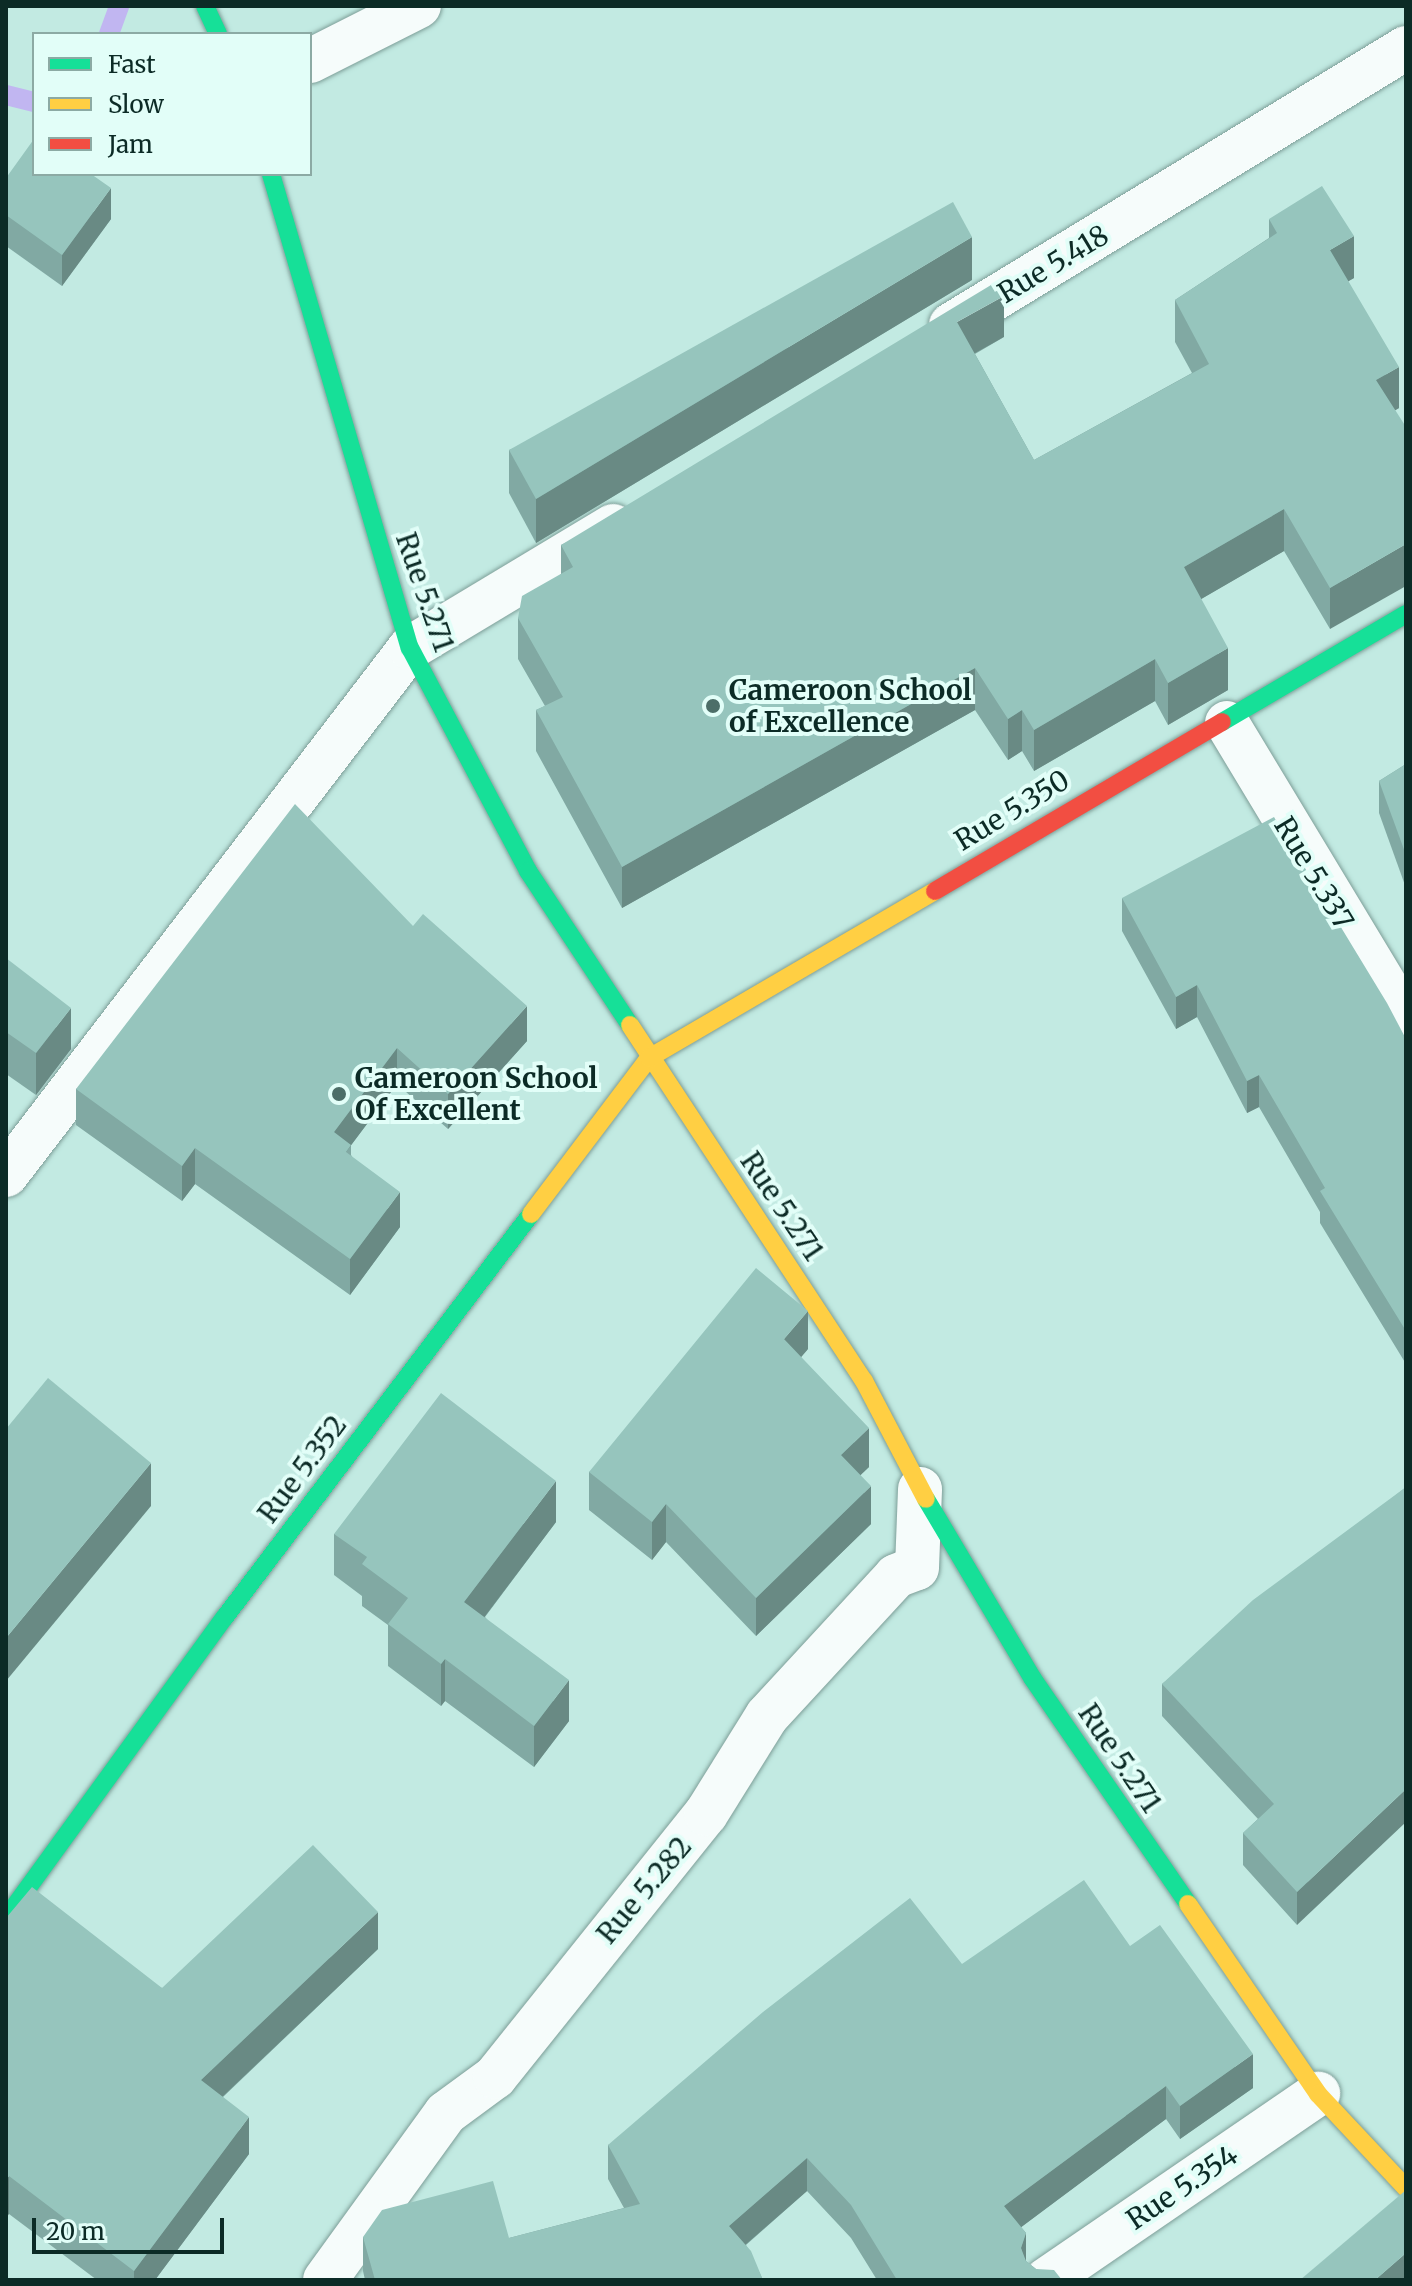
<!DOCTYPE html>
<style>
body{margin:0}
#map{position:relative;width:1412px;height:2286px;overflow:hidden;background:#c2eae2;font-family:Merriweather,serif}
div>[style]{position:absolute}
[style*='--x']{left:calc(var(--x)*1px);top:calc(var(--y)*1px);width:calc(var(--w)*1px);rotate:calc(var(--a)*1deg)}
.stream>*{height:20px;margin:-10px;padding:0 10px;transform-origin:10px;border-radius:10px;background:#c1b6f1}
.roads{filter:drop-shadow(0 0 2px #7d9e98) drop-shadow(0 0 2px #7d9e98)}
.street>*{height:44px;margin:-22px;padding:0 22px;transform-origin:22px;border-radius:22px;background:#f6fcfb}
.fast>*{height:18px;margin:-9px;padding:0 9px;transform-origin:9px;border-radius:9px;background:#16e098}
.slow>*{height:18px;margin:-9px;padding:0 9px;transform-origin:9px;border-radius:9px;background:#ffcf43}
.jam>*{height:18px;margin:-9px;padding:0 9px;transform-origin:9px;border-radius:9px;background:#f24e42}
.wall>*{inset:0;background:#81a9a3}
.shaded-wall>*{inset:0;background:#698a84}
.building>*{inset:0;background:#96c5bd}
.dots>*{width:22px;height:22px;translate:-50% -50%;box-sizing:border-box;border:4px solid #e2fef8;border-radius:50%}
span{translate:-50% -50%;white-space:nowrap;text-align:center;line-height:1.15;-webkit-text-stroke:8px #e2fef8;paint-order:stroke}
.street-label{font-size:28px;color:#0c2b26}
.poi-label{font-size:28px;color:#0c2b26;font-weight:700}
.left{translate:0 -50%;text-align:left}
.frame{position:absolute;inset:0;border:8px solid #0c2b26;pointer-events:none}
.legend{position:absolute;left:32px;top:32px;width:280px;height:144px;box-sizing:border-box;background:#e2fef8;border:2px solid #8caaa4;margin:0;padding:10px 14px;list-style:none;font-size:24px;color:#0c2b26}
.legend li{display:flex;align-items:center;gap:16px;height:40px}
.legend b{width:40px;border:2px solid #8caaa4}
.scale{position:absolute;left:32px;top:2218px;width:192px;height:36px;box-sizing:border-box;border:4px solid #0c2b26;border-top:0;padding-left:10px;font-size:24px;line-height:28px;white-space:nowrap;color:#0c2b26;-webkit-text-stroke:6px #e2fef8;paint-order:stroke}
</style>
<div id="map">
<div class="stream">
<i style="--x:109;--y:34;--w:30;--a:-70"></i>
<i style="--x:6;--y:95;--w:29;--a:14"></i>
</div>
<div class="roads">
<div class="street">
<i style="--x:310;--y:61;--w:122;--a:-26.8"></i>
<i style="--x:951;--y:325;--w:533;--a:-31.33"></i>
<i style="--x:1227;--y:723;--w:347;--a:58.9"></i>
<i style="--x:6;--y:1175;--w:664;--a:-52.53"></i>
<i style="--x:410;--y:648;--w:237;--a:-31"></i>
<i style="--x:325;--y:2280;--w:206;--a:-54.1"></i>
<i style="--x:446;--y:2113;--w:61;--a:-36.3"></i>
<i style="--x:495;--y:2077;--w:337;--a:-51.3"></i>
<i style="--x:706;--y:1814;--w:115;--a:-58.1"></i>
<i style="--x:767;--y:1716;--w:190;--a:-47.3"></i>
<i style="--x:896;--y:1576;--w:22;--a:-21"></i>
<i style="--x:917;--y:1568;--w:79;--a:-87.8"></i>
<i style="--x:1046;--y:2280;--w:330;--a:-34.4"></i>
</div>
<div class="fast">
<i style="--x:205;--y:6;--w:31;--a:65"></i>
<i style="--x:271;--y:174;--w:494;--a:73.7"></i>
<i style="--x:410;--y:648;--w:252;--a:62.1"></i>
<i style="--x:528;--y:871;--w:185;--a:56.5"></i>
<i style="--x:1222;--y:722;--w:213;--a:-30.4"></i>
<i style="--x:926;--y:1499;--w:209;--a:59.3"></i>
<i style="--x:1033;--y:1679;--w:273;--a:55.4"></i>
<i style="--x:6;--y:1918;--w:372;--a:-54"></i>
<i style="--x:225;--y:1617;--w:506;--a:-52.79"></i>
</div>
<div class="slow">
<i style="--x:630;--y:1025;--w:426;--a:56.7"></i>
<i style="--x:864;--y:1381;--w:133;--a:62.3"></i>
<i style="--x:531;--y:1214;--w:196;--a:-52.9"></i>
<i style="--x:649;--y:1058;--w:331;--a:-30.3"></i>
<i style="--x:1188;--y:1904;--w:230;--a:55.6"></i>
<i style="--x:1318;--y:2094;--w:129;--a:46.9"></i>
</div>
<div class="jam">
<i style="--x:935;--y:891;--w:333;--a:-30.5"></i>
</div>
</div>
<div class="wall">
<i style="clip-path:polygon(6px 178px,111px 219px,62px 286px,6px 246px)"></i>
<i style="clip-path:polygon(1269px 219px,1354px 278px,1348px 281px,1399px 408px,1395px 410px,1330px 629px,1284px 551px,1201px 599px,1228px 690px,1168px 725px,1155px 701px,1034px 771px,1022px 751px,1008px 760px,975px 710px,622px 908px,536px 751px,536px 710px,545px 706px,518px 659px,518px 618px,561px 574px,561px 545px,1004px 337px,975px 354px,1034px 460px,1192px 373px,1175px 342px,1175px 300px,1269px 238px)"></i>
<i style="clip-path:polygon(972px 280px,536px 543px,509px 493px,509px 450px)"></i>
<i style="clip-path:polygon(1406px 764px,1406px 888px,1379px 813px,1379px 781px)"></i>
<i style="clip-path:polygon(1122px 898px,1406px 1039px,1406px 1364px,1320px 1223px,1320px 1212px,1259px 1107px,1247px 1113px,1197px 1017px,1176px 1029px,1122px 931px)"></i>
<i style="clip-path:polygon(413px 926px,527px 1041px,448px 1129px,397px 1084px,351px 1145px,351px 1155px,400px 1227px,350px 1295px,195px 1184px,182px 1201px,76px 1125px,76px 1089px)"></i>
<i style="clip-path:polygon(6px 958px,71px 1049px,36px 1095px,6px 1074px)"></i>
<i style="clip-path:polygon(808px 1349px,801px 1357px,869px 1467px,860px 1475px,871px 1524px,756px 1636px,666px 1542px,652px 1560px,589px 1510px,589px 1472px)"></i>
<i style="clip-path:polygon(1406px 1487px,1297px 1925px,1243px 1865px,1243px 1833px,1258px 1819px,1162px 1716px,1162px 1684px)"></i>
<i style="clip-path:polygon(556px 1522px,485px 1617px,569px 1721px,534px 1767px,445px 1701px,441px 1706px,388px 1666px,388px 1625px,362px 1606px,362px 1596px,334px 1575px,334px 1534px)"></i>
<i style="clip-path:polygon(6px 1918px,162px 1988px,378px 1949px,223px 2097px,249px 2154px,155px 2280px,97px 2280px,9px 2214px)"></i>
<i style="clip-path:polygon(1130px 1946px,1253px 2088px,1180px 2139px,1166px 2119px,1021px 2227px,1026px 2233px,1026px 2261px,1036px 2269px,1062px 2280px,877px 2280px,851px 2238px,807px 2191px,746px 2245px,763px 2280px,365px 2280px,363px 2271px,363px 2237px,509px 2238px,624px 2208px,608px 2179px,608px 2145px,962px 1964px)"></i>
</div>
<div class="shaded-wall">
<i style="clip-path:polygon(111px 188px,111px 219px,62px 286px,62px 255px)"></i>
<i style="clip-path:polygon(1354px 236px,1354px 278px,1330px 292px,1330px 250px)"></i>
<i style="clip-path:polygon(972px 237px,972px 280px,536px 543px,536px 499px)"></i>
<i style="clip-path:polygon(1004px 296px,1004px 337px,957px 363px,957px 322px)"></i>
<i style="clip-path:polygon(1399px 367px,1399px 408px,1376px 422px,1376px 380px)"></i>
<i style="clip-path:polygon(1284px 509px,1284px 551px,1184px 609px,1184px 567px)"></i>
<i style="clip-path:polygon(1406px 544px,1406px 586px,1330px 629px,1330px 588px)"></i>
<i style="clip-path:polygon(1228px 648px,1228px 690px,1168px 725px,1168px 683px)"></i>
<i style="clip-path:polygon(1155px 659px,1155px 701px,1034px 771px,1034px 730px)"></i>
<i style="clip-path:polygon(975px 668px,975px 710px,622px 908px,622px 867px)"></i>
<i style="clip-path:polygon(1022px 710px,1022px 751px,1008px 760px,1008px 719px)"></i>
<i style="clip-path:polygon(1197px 985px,1197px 1017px,1176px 1029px,1176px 997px)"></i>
<i style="clip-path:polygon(527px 1006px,527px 1041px,448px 1129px,448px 1094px)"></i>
<i style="clip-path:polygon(71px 1008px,71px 1049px,36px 1095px,36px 1053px)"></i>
<i style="clip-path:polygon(397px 1048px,397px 1084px,334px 1168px,334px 1132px)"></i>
<i style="clip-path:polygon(1259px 1075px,1259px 1107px,1247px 1113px,1247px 1081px)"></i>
<i style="clip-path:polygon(195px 1148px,195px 1184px,182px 1201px,182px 1166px)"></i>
<i style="clip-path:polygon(400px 1192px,400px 1227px,350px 1295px,350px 1259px)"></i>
<i style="clip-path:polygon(808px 1311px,808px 1349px,784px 1377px,784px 1339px)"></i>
<i style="clip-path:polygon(869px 1428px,869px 1467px,841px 1494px,841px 1455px)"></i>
<i style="clip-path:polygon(151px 1463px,151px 1506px,6px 1681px,6px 1638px)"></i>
<i style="clip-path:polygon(556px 1481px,556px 1522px,464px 1644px,464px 1602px)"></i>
<i style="clip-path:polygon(871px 1486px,871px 1524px,756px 1636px,756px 1598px)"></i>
<i style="clip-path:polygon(666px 1504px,666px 1542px,652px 1560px,652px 1522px)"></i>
<i style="clip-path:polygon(445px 1659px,445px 1701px,441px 1706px,441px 1664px)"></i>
<i style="clip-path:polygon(569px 1680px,569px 1721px,534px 1767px,534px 1726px)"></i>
<i style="clip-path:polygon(1406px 1789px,1406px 1822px,1297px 1925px,1297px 1892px)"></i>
<i style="clip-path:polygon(378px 1912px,378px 1949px,201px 2117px,201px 2080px)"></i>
<i style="clip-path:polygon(1253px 2054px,1253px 2088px,1180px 2139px,1180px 2106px)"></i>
<i style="clip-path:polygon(1166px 2086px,1166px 2119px,1004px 2240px,1004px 2206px)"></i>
<i style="clip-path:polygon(249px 2117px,249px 2154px,155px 2280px,134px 2280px,134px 2271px)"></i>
<i style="clip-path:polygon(807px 2158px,807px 2191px,729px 2259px,729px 2226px)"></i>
<i style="clip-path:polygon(9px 2176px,9px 2214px,6px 2218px,6px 2180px)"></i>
<i style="clip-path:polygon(1026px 2233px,1026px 2267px,1021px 2248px)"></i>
<i style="clip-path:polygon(1406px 2253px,1406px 2280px,1375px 2280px)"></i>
</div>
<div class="building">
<i style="clip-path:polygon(34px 139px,34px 174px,91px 174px,111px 188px,62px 255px,6px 215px,6px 178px)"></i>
<i style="clip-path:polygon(1322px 186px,1354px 236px,1330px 250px,1399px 367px,1376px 380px,1406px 427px,1406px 544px,1330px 588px,1284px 509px,1184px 567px,1228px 648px,1168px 683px,1155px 659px,1034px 730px,1022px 710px,1008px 719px,975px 668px,622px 867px,536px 710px,563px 697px,518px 618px,522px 596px,573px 567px,561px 545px,996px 282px,1004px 296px,957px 322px,1034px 460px,1209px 364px,1175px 300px,1277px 233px,1269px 219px)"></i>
<i style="clip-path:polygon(953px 202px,972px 237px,536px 499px,509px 450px)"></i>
<i style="clip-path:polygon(1406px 764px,1406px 855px,1379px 781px)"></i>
<i style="clip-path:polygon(295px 804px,413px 926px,423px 914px,527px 1006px,448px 1094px,397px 1048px,334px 1132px,351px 1145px,346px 1152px,400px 1192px,350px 1259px,195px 1148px,182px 1166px,76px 1089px)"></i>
<i style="clip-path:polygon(1274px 817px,1387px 1003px,1406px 1039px,1406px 1331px,1320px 1191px,1325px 1188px,1259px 1075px,1247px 1081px,1197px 985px,1176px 997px,1122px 898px)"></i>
<i style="clip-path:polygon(6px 958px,71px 1008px,36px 1053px,6px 1032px)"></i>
<i style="clip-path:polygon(756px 1268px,808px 1311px,784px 1339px,869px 1428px,841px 1455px,871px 1486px,756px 1598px,666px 1504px,652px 1522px,589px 1472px)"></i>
<i style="clip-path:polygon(48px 1378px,151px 1463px,6px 1638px,6px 1429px)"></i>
<i style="clip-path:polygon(441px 1393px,556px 1481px,464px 1602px,569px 1680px,534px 1726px,445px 1659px,441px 1664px,388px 1624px,408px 1598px,362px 1564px,367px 1557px,334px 1534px)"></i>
<i style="clip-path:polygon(1406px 1487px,1406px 1789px,1297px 1892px,1243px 1833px,1274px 1804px,1162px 1684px,1253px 1600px)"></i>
<i style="clip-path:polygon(313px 1845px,378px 1912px,201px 2080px,249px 2117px,134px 2271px,9px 2176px,6px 2180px,6px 1918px,32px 1887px,162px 1988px)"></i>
<i style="clip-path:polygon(1084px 1880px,1130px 1946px,1160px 1925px,1253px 2054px,1180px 2106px,1166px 2086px,1004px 2206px,1026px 2233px,1021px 2248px,1026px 2261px,1036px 2269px,1054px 2270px,1062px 2280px,897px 2280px,851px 2205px,807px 2158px,729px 2226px,751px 2251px,763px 2280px,375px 2280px,363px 2237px,382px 2210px,493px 2181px,509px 2238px,640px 2204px,608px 2145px,763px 2012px,910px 1898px,962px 1964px)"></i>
<i style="clip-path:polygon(1406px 2190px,1406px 2253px,1375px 2280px,1300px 2280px)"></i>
</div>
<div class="dots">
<i style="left:713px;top:706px;background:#4c6e68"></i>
<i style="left:339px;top:1094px;background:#4c6e68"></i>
</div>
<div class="street-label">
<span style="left:1053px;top:264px;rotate:-31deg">Rue 5.418</span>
<span style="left:425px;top:592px;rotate:71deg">Rue 5.271</span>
<span style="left:1012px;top:810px;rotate:-31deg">Rue 5.350</span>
<span style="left:1314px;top:873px;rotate:59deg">Rue 5.337</span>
<span style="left:782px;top:1206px;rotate:56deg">Rue 5.271</span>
<span style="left:302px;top:1469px;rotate:-53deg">Rue 5.352</span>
<span style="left:1120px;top:1758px;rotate:56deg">Rue 5.271</span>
<span style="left:644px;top:1890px;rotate:-50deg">Rue 5.282</span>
<span style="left:1182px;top:2187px;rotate:-34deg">Rue 5.354</span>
</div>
<div class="poi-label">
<span class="left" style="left:729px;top:706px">Cameroon School<br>of Excellence</span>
<span class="left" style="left:355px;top:1094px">Cameroon School<br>Of Excellent</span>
</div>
<div class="frame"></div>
<ul class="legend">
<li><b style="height:10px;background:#16e098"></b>Fast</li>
<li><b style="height:10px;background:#ffcf43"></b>Slow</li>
<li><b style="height:10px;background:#f24e42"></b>Jam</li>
</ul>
<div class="scale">20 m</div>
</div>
